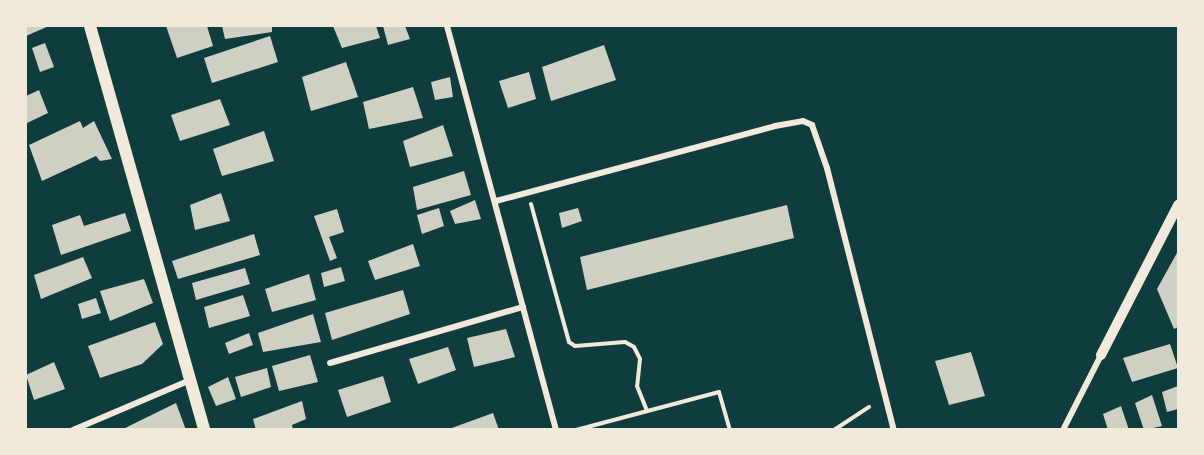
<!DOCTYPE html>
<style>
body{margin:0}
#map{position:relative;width:1204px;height:455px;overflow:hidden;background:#0f3d3e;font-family:"IBM Plex Sans",sans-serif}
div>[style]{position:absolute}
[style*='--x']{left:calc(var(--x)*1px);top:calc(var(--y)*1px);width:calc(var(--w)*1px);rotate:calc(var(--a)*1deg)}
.building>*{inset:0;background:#cfcfc3}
.path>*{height:4px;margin:-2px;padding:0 2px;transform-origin:2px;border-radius:2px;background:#f1e9da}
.minor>*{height:6px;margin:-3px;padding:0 3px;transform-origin:3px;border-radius:3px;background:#f1e9da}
.tertiary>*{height:10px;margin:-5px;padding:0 5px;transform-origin:5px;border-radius:5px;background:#f1e9da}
.secondary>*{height:12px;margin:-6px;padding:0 6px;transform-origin:6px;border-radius:6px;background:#f1e9da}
span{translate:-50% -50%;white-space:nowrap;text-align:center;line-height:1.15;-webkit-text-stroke:6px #f1e9da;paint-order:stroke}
.frame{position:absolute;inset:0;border:27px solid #f1e9da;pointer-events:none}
</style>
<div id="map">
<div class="building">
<i style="clip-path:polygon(26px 26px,49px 26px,26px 36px)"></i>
<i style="clip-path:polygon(166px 26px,207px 26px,213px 46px,177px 58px)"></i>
<i style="clip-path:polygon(222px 26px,272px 26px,272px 32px,225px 39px)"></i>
<i style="clip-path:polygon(333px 26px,376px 26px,380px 38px,342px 48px)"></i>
<i style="clip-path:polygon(383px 26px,405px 26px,410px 39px,388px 45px)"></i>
<i style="clip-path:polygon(270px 36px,278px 62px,212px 83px,204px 58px)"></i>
<i style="clip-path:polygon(45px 43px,54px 67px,40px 72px,32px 48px)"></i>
<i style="clip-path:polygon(604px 45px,616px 80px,551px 101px,542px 67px)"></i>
<i style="clip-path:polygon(346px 62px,358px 97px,311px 111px,302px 77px)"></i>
<i style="clip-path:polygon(529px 72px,536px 99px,508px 108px,499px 81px)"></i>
<i style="clip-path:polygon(450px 77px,453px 97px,435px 100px,431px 82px)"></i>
<i style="clip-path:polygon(413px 87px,423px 118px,369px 129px,363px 102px)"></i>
<i style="clip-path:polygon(39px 90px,48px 113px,27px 123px,26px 96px)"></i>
<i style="clip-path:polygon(220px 99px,230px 125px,180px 141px,171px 115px)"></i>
<i style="clip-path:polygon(80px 121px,83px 128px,94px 121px,112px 159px,100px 161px,96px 156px,42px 181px,29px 145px)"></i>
<i style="clip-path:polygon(443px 125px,453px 156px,410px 167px,403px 141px)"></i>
<i style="clip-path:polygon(264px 131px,274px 161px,222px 176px,213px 149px)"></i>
<i style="clip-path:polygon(464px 171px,471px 195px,417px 210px,413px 187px)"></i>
<i style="clip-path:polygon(221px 193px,230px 221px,195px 230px,190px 205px)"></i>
<i style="clip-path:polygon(475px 200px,481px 219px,455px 224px,450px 211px)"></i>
<i style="clip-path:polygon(787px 205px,794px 238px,587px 290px,580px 257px)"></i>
<i style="clip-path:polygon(439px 208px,444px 226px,422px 234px,417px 215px)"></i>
<i style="clip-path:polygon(578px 208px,582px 221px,562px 228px,559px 213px)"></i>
<i style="clip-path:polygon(337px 209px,344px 232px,329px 237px,337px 258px,330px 261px,314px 216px)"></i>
<i style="clip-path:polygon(125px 213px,131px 231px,61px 255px,52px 225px,80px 215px,84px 226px)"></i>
<i style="clip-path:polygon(254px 234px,260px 255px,178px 279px,172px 261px)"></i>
<i style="clip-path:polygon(413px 244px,420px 266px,375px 280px,368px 261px)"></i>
<i style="clip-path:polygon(1178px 251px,1178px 327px,1174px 329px,1157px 289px)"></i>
<i style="clip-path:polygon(83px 257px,92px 278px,41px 299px,34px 275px)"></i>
<i style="clip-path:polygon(341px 267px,345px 281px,324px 287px,321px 273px)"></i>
<i style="clip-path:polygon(245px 268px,250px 284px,196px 300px,192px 283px)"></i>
<i style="clip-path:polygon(309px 274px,316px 300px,272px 312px,265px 289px)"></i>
<i style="clip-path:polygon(144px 279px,153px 303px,110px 321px,100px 291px)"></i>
<i style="clip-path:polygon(403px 290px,410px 314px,332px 340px,325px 313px)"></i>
<i style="clip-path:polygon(243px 295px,250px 316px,209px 328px,204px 307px)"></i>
<i style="clip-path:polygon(96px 298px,101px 313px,82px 319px,78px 304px)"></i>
<i style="clip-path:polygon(313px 314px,321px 342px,263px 352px,258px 333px)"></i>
<i style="clip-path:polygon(155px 322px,163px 344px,142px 364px,100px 378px,88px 346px)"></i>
<i style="clip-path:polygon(506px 329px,515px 357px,474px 367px,467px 338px)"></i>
<i style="clip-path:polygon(249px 333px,253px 345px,229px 354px,225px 343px)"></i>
<i style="clip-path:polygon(1170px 344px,1178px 368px,1132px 382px,1123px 358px)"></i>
<i style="clip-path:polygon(448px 347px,456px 370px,418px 384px,409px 359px)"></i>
<i style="clip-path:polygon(971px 352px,985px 396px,949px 405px,935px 361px)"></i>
<i style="clip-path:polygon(310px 355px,318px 382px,279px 391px,272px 366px)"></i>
<i style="clip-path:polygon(54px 362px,65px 389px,34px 400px,26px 375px)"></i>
<i style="clip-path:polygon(267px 368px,271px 387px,241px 397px,235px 377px)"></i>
<i style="clip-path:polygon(383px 376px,391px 402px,347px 417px,338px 390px)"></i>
<i style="clip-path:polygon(228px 377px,236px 399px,216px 406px,208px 387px)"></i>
<i style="clip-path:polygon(1178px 386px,1178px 409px,1167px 412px,1162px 392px)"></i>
<i style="clip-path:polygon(1152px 395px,1162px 426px,1144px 430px,1135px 403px)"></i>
<i style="clip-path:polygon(302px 401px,306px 419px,292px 425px,293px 430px,256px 430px,253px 419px)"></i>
<i style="clip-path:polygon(176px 403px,186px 430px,125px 430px,125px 428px)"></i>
<i style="clip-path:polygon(1121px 406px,1129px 430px,1108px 430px,1103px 414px)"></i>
<i style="clip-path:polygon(493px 413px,499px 430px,449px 430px,449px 429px)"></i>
</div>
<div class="path">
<i style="--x:531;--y:204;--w:143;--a:74.6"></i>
<i style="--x:569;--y:342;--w:7;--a:34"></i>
<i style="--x:575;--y:346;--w:50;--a:-4.6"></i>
<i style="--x:625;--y:342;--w:10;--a:29"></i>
<i style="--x:634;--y:347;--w:13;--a:63"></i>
<i style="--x:640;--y:359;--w:27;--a:96"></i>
<i style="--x:637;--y:386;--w:27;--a:68"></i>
<i style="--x:576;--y:430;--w:148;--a:-14.9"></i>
<i style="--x:719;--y:392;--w:40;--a:74"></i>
<i style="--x:834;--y:430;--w:42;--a:-33.3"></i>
</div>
<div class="minor">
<i style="--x:447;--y:26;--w:418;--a:74.9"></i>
<i style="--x:496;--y:201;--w:289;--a:-15"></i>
<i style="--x:775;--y:126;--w:28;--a:-10"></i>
<i style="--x:803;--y:121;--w:10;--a:24"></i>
<i style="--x:812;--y:125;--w:46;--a:70.8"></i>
<i style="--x:827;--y:168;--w:270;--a:75.7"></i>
<i style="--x:330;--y:363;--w:201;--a:-16.2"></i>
<i style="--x:73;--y:430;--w:127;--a:-23.1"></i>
<i style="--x:1063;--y:430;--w:84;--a:-63.1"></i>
</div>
<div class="tertiary">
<i style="--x:1101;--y:355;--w:169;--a:-62.8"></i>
</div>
<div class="secondary">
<i style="--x:90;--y:26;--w:420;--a:74.2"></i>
</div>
<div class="frame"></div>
</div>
